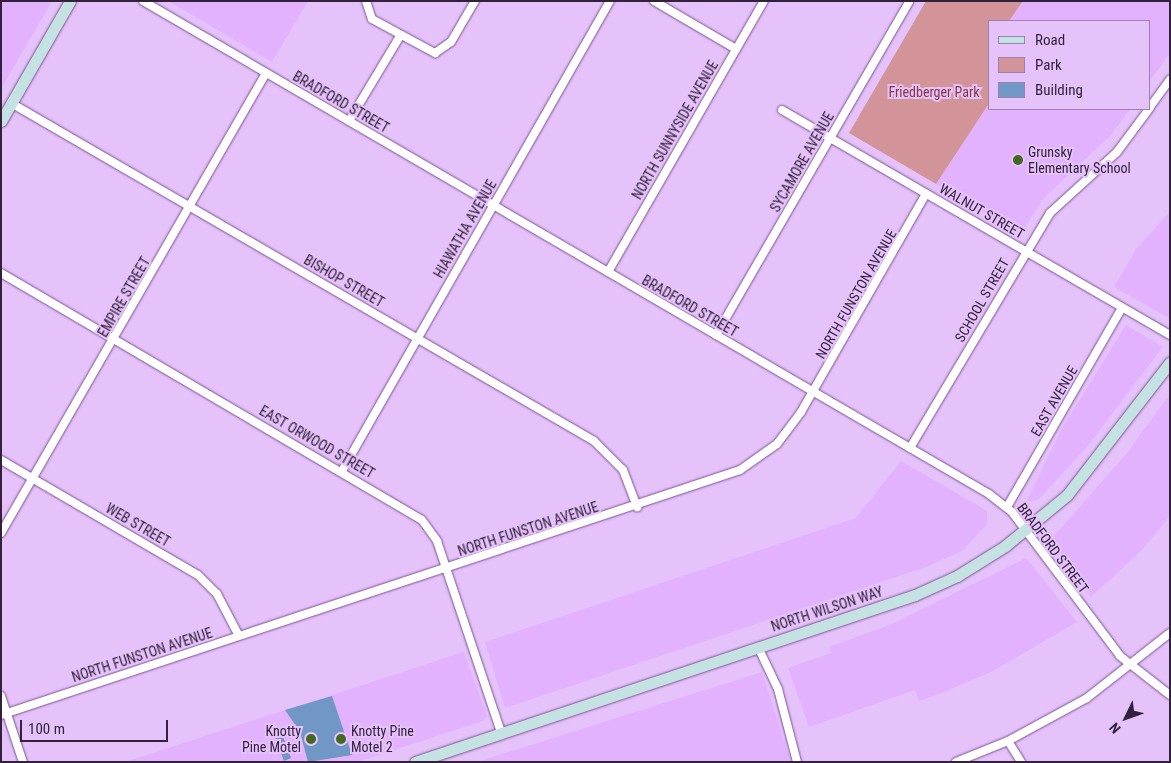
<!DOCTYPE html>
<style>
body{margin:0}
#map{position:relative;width:1171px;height:763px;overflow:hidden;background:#e5c2fa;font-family:"Roboto Condensed",sans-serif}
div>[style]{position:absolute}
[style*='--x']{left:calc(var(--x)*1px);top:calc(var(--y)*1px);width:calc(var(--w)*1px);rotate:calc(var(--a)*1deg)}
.built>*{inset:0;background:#e3b2fe}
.green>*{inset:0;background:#d39499}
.building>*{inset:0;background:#7097c5}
.roads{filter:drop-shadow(0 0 1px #7c5392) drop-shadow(0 0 1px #7c5392)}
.street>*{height:8px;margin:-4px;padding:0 4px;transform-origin:4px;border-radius:4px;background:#fff}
.secondary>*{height:11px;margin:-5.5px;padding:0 5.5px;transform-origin:5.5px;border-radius:5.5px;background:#c4e2e1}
.dots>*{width:14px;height:14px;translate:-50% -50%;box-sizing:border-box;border:2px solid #e5c2fa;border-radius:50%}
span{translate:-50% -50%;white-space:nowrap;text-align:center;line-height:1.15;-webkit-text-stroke:4px #e5c2fa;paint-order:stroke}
.park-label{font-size:14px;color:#873643}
.street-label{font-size:14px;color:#33213c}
.poi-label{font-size:14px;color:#33213c}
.left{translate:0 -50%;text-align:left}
.right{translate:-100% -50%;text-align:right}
.frame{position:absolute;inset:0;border:2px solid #33213c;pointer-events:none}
.legend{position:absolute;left:988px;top:20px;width:162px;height:90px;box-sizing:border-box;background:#e5c2fa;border:1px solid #9e82ae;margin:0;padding:6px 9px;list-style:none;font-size:15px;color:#33213c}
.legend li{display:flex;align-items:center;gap:10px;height:25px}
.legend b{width:25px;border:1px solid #9e82ae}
.north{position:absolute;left:1101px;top:693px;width:50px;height:50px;-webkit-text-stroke:4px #e5c2fa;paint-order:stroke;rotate:228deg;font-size:14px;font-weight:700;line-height:20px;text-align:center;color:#33213c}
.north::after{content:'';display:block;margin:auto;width:18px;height:22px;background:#33213c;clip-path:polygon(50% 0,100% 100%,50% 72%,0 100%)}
.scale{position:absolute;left:20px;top:720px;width:148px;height:22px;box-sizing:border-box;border:2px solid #33213c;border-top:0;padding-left:6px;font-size:15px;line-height:18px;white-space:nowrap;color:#33213c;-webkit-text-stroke:4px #e5c2fa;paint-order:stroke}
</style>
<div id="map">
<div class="built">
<i style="clip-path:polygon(1px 1px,52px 1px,1px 89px)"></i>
<i style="clip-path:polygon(168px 1px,308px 1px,272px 62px)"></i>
<i style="clip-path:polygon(1023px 1px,1170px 1px,1170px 53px,1150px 81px,1150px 21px,1009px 21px)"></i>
<i style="clip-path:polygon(990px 102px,990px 109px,1130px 109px,1111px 135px,1043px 199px,1021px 234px,936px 184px)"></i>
<i style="clip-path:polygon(1170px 212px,1170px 319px,1114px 287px,1136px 249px)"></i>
<i style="clip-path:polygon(1126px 325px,1163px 347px,1086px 448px,1038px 500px,1027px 501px,1061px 430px)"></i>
<i style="clip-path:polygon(1170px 394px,1170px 516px,1143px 549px,1091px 597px,1048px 543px,1127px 453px)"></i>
<i style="clip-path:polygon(901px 461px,987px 511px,987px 524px,962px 551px,926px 567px,505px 708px,485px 642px,856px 518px)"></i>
<i style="clip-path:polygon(1026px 558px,1077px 622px,991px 672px,942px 693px,919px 701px,915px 690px,809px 727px,788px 668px,831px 653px,829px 647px,892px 624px)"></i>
<i style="clip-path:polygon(464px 652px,487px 716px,483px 721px,357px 762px,125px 762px)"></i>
<i style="clip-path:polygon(762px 672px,791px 762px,477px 762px)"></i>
</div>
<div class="green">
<i style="clip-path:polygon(926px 1px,1023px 1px,1009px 21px,990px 21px,990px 102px,936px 184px,849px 133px)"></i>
</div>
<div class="building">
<i style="clip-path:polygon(332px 696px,352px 755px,308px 762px,300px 732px,285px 710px)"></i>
<i style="clip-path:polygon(282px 734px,291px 758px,284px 761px,275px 737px)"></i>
</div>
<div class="roads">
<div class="street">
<i style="--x:143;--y:1;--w:979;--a:30.23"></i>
<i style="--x:989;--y:494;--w:29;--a:38"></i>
<i style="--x:1012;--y:512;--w:180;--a:53.1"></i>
<i style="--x:1120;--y:656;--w:63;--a:38"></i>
<i style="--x:366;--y:1;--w:19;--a:72"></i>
<i style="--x:372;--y:19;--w:72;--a:28.4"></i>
<i style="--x:435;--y:53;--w:19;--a:-35"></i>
<i style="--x:451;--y:42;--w:48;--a:-59.7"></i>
<i style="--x:654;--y:1;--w:95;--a:30.3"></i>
<i style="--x:11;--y:103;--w:674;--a:30.1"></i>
<i style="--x:594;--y:441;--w:41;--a:45"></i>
<i style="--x:623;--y:470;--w:40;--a:69"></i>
<i style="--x:1150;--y:107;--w:34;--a:-54"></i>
<i style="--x:782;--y:110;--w:449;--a:30.1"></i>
<i style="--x:349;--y:121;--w:99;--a:-59"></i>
<i style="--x:608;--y:272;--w:313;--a:-60.1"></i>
<i style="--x:1;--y:273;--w:488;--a:30.4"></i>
<i style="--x:422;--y:520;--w:26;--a:54"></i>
<i style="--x:437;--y:541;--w:201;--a:71.5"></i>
<i style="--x:716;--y:335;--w:386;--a:-59.9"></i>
<i style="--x:910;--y:448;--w:274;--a:-59.2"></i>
<i style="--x:1050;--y:213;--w:91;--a:-42.3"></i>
<i style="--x:1117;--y:152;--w:54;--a:-53.3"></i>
<i style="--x:1;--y:460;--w:228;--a:30.3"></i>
<i style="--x:198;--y:575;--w:27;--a:45"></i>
<i style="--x:217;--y:594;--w:47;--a:62.4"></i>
<i style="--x:342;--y:471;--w:541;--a:-60.31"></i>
<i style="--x:1007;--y:507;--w:230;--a:-60"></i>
<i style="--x:1;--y:533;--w:531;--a:-60.05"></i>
<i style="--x:758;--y:647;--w:47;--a:64.5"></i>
<i style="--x:778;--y:689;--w:75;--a:75.4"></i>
<i style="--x:1;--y:696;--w:70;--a:71.6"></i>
<i style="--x:1;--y:715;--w:779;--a:-18.34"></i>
<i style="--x:740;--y:470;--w:45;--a:-35.1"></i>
<i style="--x:777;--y:444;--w:40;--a:-53"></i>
<i style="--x:801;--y:412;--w:251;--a:-60.2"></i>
<i style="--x:1008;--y:741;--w:25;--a:58"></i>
<i style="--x:956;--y:762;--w:56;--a:-22"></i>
<i style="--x:1008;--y:741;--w:90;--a:-28.6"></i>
<i style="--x:1087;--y:698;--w:105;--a:-38.1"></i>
</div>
<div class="secondary">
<i style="--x:1;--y:121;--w:138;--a:-60.1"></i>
<i style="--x:415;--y:762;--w:527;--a:-18.47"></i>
<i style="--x:915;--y:595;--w:46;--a:-24.3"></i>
<i style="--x:957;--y:576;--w:57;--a:-32"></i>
<i style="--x:1005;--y:546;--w:80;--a:-39.4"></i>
<i style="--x:1067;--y:495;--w:168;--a:-52.2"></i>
</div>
</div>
<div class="dots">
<i style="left:1018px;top:160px;background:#436822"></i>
<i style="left:311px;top:739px;background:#436822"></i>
<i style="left:341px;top:739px;background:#436822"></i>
</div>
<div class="park-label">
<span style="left:934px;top:92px">Friedberger Park</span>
</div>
<div class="street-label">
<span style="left:341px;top:102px;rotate:30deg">BRADFORD STREET</span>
<span style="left:675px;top:130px;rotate:-60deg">NORTH SUNNYSIDE AVENUE</span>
<span style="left:802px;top:162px;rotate:-60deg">SYCAMORE AVENUE</span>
<span style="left:982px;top:211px;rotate:30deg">WALNUT STREET</span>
<span style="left:465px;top:229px;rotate:-60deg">HIAWATHA AVENUE</span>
<span style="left:344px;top:281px;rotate:30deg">BISHOP STREET</span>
<span style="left:856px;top:294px;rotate:-60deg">NORTH FUNSTON AVENUE</span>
<span style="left:124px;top:297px;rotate:-60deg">EMPIRE STREET</span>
<span style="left:982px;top:300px;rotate:-60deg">SCHOOL STREET</span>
<span style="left:690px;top:306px;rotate:30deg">BRADFORD STREET</span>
<span style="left:1054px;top:401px;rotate:-60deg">EAST AVENUE</span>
<span style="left:317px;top:442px;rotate:30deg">EAST ORWOOD STREET</span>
<span style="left:138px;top:525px;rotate:30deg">WEB STREET</span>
<span style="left:528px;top:529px;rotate:-18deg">NORTH FUNSTON AVENUE</span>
<span style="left:1053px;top:548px;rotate:53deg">BRADFORD STREET</span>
<span style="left:827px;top:609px;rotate:-18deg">NORTH WILSON WAY</span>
<span style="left:142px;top:655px;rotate:-18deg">NORTH FUNSTON AVENUE</span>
</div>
<div class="poi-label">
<span class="left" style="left:1028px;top:160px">Grunsky<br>Elementary School</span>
<span class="right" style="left:301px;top:739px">Knotty<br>Pine Motel</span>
<span class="left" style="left:351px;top:739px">Knotty Pine<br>Motel 2</span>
</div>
<div class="frame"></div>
<ul class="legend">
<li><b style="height:6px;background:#c4e2e1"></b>Road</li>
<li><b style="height:14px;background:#d39499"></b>Park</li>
<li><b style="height:14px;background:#7097c5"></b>Building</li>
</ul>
<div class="north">N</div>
<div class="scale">100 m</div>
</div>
